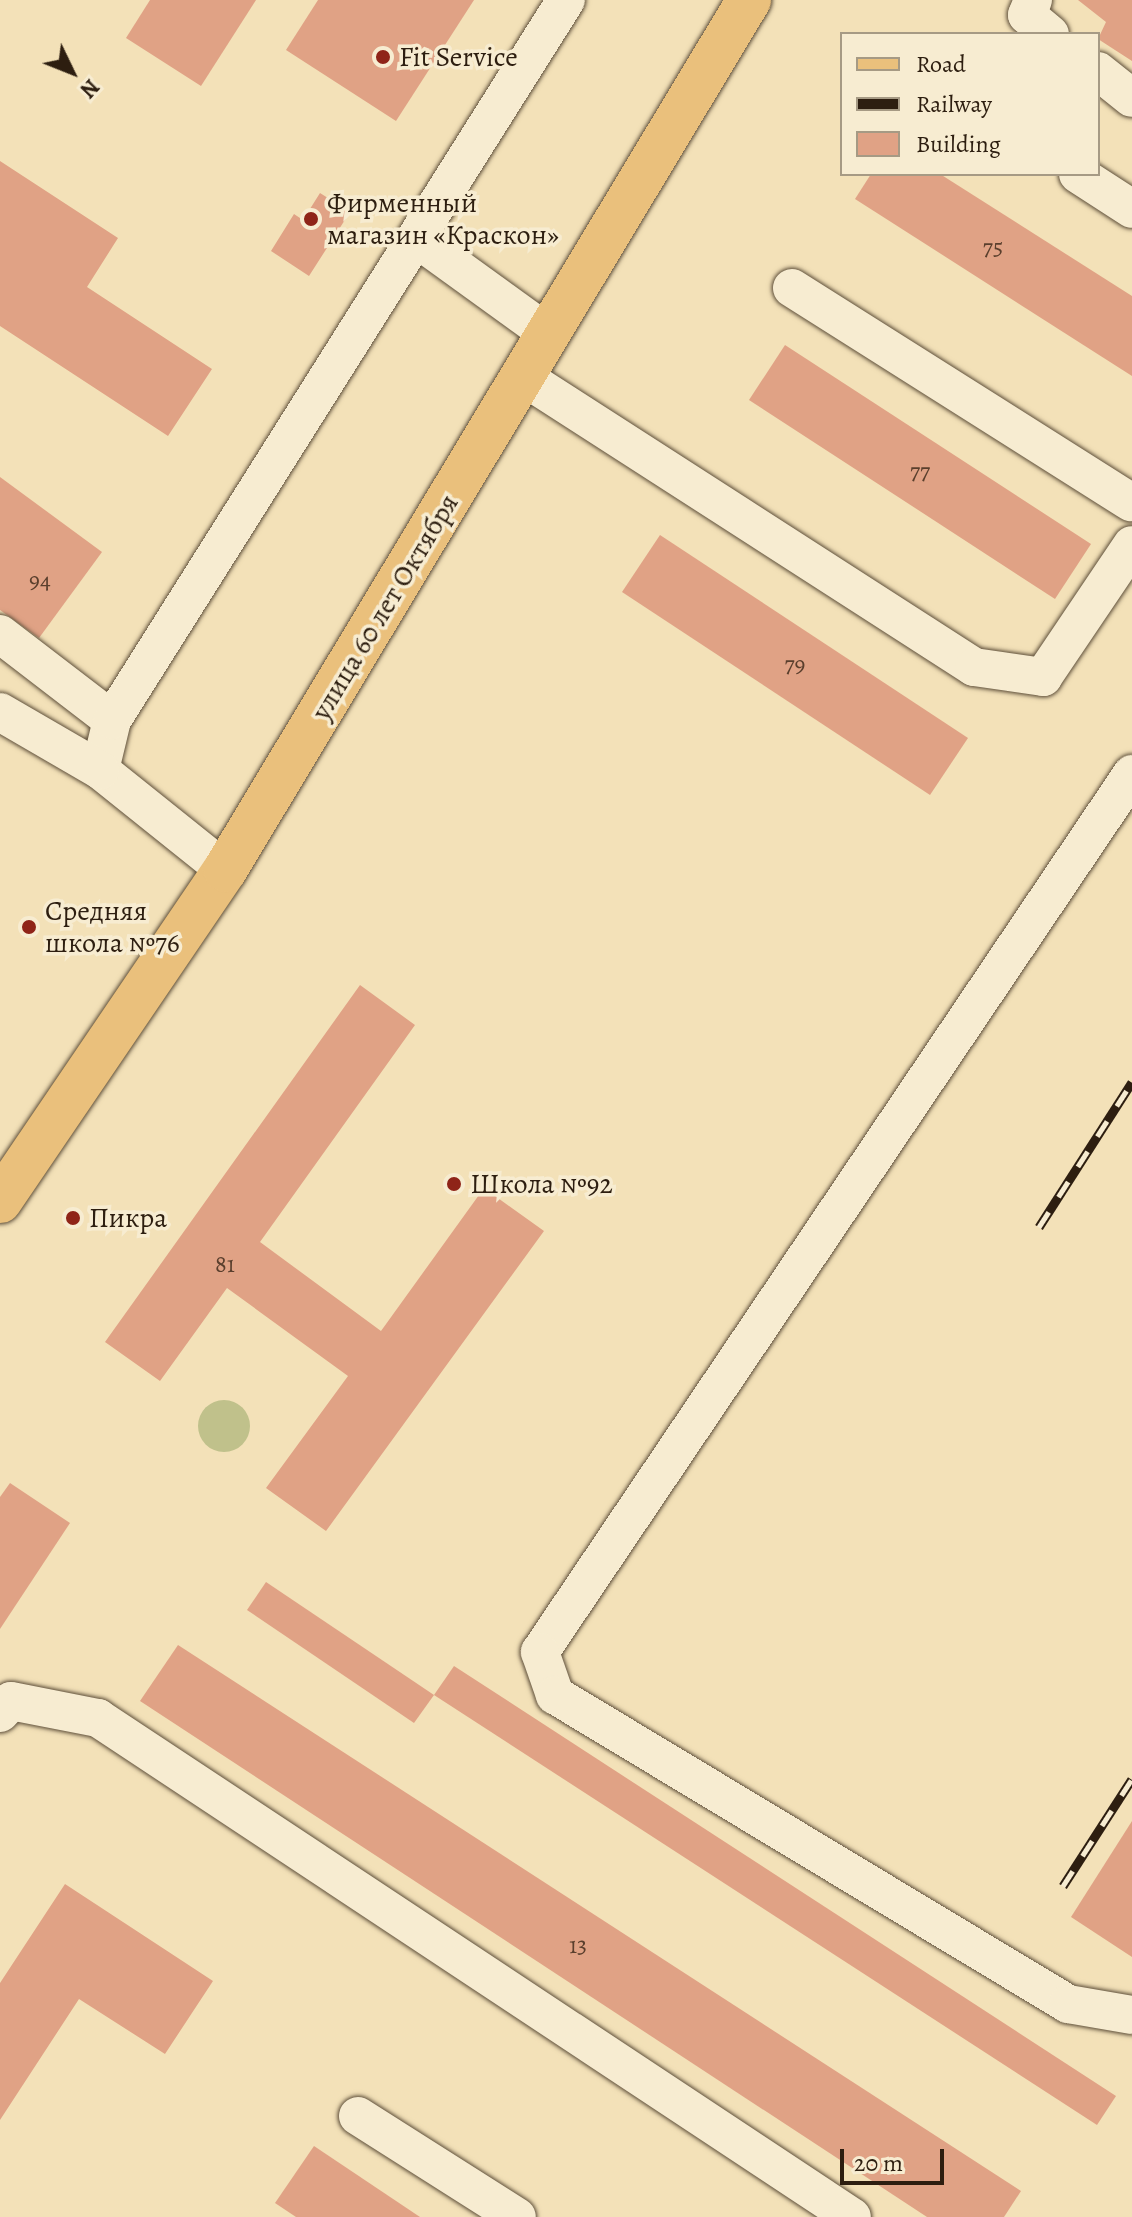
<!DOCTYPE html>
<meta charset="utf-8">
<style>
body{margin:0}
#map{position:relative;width:1132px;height:2217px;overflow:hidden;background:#f3e1b8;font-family:Alegreya,serif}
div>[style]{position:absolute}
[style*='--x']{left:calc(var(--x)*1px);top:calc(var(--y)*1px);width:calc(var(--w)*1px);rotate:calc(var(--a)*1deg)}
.green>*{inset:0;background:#c0c18b}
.round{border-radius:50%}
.building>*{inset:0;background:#e0a285}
.roads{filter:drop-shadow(0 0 2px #5e4f3a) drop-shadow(0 0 2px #5e4f3a)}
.minor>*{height:38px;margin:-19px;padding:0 19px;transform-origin:19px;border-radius:19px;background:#f7ecd1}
.major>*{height:44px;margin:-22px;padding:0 22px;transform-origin:22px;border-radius:22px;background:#eac07c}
.rail>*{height:9px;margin-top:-4.5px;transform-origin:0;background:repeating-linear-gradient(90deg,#f7ecd1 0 18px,#2d1e10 0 36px);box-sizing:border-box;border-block:2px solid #2d1e10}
.dots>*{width:22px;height:22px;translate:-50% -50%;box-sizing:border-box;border:4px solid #f7ecd1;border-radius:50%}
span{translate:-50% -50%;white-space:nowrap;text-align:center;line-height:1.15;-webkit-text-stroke:7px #f7ecd1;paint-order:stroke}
.number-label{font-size:24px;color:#5a3f2d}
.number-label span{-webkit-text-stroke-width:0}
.poi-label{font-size:28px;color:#2d1e10}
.left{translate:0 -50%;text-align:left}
.street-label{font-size:28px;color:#2d1e10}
.legend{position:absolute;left:840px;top:32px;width:260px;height:144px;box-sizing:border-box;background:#f7ecd1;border:2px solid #a69a84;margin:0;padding:10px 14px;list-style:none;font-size:24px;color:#2d1e10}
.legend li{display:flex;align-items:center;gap:16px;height:40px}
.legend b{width:40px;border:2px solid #a69a84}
.north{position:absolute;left:32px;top:32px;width:80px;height:80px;-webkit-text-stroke:6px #f7ecd1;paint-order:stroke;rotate:133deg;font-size:22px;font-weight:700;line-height:32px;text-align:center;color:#2d1e10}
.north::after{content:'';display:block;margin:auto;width:28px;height:36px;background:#2d1e10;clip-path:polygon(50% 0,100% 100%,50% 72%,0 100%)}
.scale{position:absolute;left:840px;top:2149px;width:104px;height:36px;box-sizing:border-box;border:4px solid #2d1e10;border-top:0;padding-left:10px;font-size:24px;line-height:28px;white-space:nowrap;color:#2d1e10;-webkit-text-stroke:6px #f7ecd1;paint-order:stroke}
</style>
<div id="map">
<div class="green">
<i class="round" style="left:198px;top:1400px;width:52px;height:52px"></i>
</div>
<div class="building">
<i style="clip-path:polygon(150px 0,256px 0,201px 86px,126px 38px)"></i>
<i style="clip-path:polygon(318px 0,474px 0,396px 121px,286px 50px)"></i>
<i style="clip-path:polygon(1078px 0,1132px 0,1132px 61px,1098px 39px,1106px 22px)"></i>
<i style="clip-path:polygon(0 161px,118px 238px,87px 287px,212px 369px,168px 436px,0 326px)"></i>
<i style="clip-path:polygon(871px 174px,940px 174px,1132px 296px,1132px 376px,855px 199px)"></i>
<i style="clip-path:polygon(320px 193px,350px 212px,309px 276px,271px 251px,294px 214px,303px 220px)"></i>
<i style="clip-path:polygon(785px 345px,1091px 544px,1055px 599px,749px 400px)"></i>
<i style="clip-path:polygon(0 477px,102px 552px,39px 638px,0 610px)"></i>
<i style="clip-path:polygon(660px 535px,968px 738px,930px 795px,622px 592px)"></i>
<i style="clip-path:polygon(360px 985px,415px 1025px,260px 1242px,381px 1331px,484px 1188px,544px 1231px,326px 1531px,266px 1488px,348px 1376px,227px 1288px,160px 1381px,105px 1342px)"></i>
<i style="clip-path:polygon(10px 1483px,70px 1523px,0 1629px,0 1497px)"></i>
<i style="clip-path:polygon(266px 1582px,434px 1695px,414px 1723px,247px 1610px)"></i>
<i style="clip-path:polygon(178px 1645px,1021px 2191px,1004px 2217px,927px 2217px,140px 1701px)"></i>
<i style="clip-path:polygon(454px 1666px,1116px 2096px,1097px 2125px,434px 1695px)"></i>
<i style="clip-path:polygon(1132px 1821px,1132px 1957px,1071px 1917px)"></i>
<i style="clip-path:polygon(65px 1884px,213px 1981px,165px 2054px,79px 1999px,0 2120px,0 1983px)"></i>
<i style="clip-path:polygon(314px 2146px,420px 2217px,296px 2217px,275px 2203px)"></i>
</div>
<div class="roads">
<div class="minor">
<i style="--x:1033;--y:0;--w:16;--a:112"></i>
<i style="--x:1027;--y:15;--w:30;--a:40"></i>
<i style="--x:1098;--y:71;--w:43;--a:38.5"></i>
<i style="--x:1078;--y:174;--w:64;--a:32.9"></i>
<i style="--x:420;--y:241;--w:160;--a:35.9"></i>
<i style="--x:792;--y:288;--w:401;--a:32.3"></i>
<i style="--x:525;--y:378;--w:534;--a:32.77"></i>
<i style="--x:974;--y:667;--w:70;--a:8.2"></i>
<i style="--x:1043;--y:677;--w:159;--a:-56"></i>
<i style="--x:0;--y:634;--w:141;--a:37.5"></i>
<i style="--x:112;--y:720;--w:51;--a:103.5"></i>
<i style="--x:100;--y:770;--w:160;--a:38.7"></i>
<i style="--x:0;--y:712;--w:116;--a:30.1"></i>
<i style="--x:112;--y:720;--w:851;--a:-57.77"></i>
<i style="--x:1132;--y:774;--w:1059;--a:123.99"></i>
<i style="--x:540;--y:1652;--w:46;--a:70.8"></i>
<i style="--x:555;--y:1695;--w:599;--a:31.06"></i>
<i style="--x:1068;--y:2004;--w:65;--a:9.8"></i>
<i style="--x:0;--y:1713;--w:16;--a:-47"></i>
<i style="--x:11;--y:1701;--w:89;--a:11.1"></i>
<i style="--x:98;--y:1718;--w:904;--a:33.5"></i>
<i style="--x:358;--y:2116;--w:188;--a:32.4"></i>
</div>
<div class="major">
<i style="--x:0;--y:1201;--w:400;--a:-55.8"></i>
<i style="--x:225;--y:870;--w:1016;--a:-58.94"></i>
</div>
</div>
<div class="rail">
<i style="--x:1039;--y:1227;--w:172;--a:-57.3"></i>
<i style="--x:1063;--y:1886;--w:127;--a:-57.2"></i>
</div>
<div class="dots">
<i style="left:383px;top:57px;background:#8f2418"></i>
<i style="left:311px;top:219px;background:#8f2418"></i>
<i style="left:29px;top:927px;background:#8f2418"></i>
<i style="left:454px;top:1184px;background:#8f2418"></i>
<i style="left:73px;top:1218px;background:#8f2418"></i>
</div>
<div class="number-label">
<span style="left:993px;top:248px">75</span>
<span style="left:920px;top:472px">77</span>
<span style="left:40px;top:581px">94</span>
<span style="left:795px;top:665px">79</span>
<span style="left:225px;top:1265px">81</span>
<span style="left:578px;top:1946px">13</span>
</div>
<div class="poi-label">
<span class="left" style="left:399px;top:57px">Fit Service</span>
<span class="left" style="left:327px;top:219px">Фирменный<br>магазин «Краскон»</span>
<span class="left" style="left:45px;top:927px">Средняя<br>школа №76</span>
<span class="left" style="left:470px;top:1184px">Школа №92</span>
<span class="left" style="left:89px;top:1218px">Пикра</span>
</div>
<div class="street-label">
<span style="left:385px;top:607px;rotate:-59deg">улица 60 лет Октября</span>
</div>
<ul class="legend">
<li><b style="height:10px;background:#eac07c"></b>Road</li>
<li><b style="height:10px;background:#2d1e10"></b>Railway</li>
<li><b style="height:22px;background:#e0a285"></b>Building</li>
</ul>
<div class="north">N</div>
<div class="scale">20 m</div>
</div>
